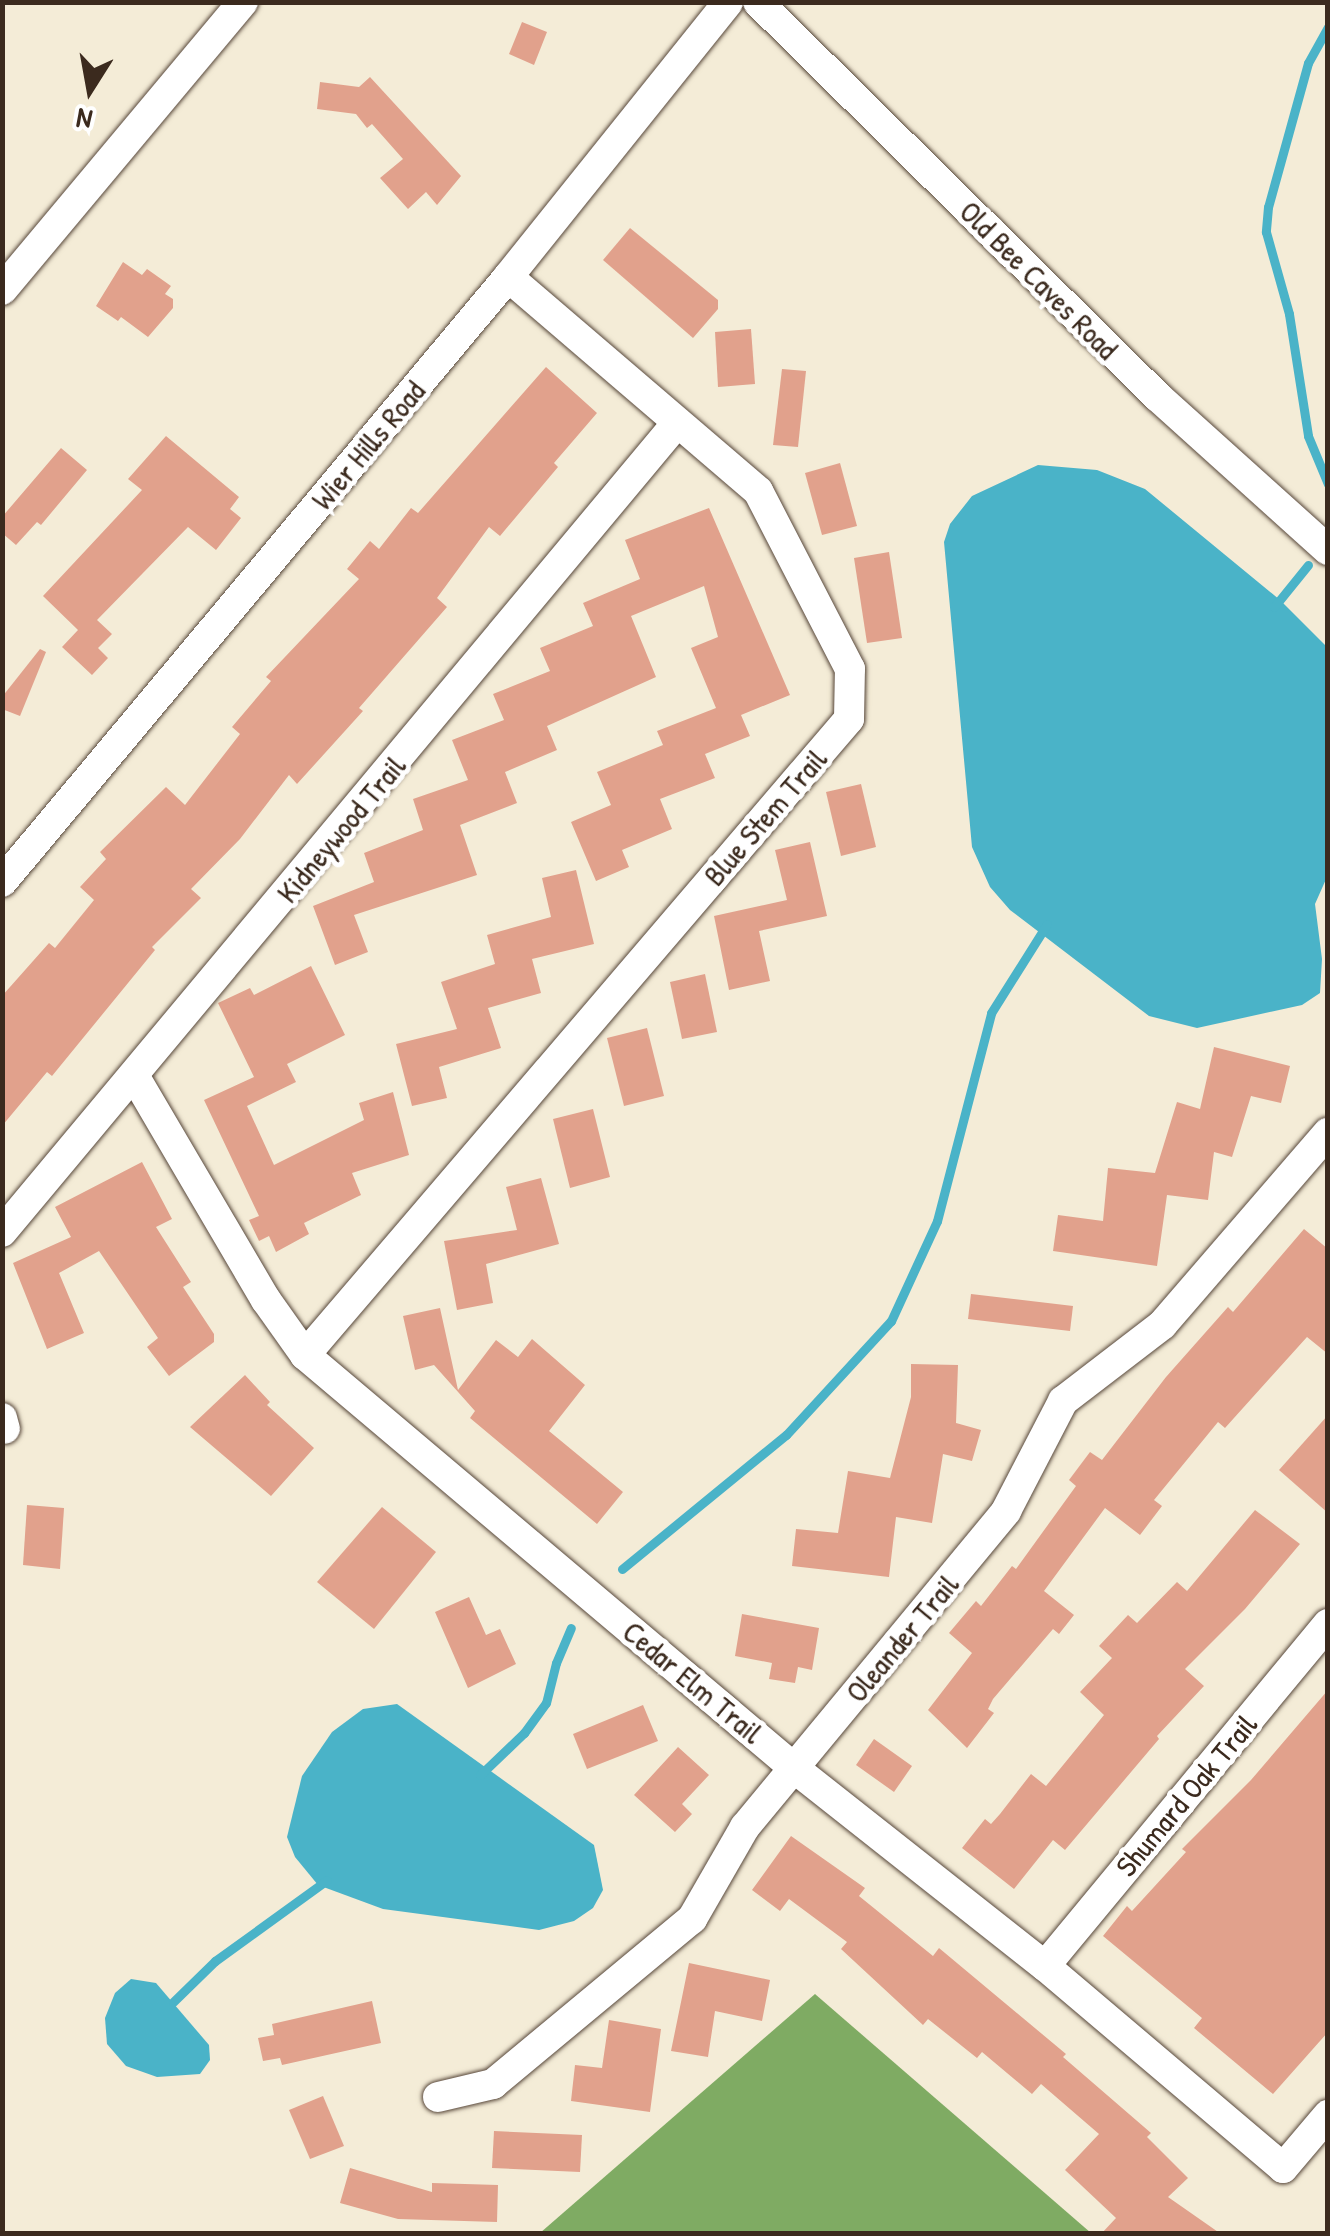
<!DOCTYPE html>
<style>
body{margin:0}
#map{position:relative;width:1330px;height:2236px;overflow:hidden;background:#f4ecd7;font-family:"Patrick Hand",sans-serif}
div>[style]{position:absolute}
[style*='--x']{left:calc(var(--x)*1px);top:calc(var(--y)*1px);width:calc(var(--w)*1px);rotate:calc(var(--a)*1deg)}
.forest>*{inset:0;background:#7fab63}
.water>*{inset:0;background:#4ab3c8}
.stream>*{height:9px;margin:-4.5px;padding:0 4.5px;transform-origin:4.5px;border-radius:4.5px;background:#4ab3c8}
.building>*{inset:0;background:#e1a18c}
.roads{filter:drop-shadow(0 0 2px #57473a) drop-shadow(0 0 2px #57473a)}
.minor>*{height:30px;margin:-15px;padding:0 15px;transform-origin:15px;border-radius:15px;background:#fff}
span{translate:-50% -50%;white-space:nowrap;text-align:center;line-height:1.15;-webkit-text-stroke:10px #fff;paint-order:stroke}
.street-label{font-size:30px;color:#3b2a1e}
.frame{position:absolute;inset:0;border:5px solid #3b2a1e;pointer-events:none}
.north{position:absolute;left:40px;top:40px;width:100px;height:100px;-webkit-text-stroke:8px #fff;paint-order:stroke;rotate:191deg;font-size:28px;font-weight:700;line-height:40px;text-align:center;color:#3b2a1e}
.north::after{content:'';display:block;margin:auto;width:35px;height:45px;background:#3b2a1e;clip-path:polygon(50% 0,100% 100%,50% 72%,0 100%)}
</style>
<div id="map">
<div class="forest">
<i style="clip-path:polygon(815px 1994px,1091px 2233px,540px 2233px)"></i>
</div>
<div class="water">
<i style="clip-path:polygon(1038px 465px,1097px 470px,1145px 489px,1280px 600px,1327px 647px,1327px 877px,1315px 904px,1322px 959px,1320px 993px,1302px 1005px,1197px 1028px,1149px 1016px,1010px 910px,990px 887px,972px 847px,944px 542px,950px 524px,972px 496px)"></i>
<i style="clip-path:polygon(397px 1704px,594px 1845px,603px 1890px,593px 1908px,574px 1921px,539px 1930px,383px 1909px,318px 1885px,295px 1857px,287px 1837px,302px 1776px,332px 1732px,363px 1709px)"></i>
<i style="clip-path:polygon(131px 1979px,156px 1983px,209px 2045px,210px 2060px,200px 2074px,157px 2077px,126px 2066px,107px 2044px,105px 2018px,115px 1993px)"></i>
</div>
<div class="stream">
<i style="--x:1328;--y:27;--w:41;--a:119.1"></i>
<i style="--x:1308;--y:63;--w:149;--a:105.5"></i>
<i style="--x:1268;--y:207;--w:25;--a:95"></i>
<i style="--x:1266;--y:232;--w:85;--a:74.3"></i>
<i style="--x:1289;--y:314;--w:123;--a:81.1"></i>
<i style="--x:1308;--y:436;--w:52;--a:67.4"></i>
<i style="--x:1274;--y:607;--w:54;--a:-51"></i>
<i style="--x:622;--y:1569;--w:212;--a:-39.3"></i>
<i style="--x:786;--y:1435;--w:155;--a:-47.4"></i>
<i style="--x:891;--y:1321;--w:110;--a:-65.3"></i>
<i style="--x:937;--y:1221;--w:215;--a:-75.4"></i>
<i style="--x:991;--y:1013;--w:105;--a:-57.8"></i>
<i style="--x:480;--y:1775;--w:61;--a:-43.7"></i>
<i style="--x:524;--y:1733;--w:37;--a:-54"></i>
<i style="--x:546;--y:1703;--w:41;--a:-76"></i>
<i style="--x:556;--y:1663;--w:38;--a:-67"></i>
<i style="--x:173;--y:2002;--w:59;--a:-44.3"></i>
<i style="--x:215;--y:1961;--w:138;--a:-35.9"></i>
</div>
<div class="building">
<i style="clip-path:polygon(522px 22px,547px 32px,534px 65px,509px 54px)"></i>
<i style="clip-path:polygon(370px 77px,461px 176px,437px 205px,426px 192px,408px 209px,380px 178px,403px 159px,372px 124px,367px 128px,356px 114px,317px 109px,320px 82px,359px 87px)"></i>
<i style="clip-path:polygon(630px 228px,718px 300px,718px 309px,693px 338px,603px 260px)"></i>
<i style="clip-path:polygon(123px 262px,142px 275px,147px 269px,171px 286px,165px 294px,173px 299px,173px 308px,148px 337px,121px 317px,118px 321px,96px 306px)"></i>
<i style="clip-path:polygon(751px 329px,755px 384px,718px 387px,715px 332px)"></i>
<i style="clip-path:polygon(546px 367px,597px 413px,554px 463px,558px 467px,500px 536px,489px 527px,437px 598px,447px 607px,359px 708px,363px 711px,297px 784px,289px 775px,240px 839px,191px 889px,201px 898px,152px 947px,155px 950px,52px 1076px,47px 1072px,2px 1126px,2px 996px,49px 943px,55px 948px,94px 900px,80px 887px,106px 859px,100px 852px,166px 787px,185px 805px,240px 734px,232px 727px,271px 681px,266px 677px,359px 579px,347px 569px,370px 541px,379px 549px,411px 508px,418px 513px)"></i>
<i style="clip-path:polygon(782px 369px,806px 371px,798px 447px,773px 445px)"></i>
<i style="clip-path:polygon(166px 436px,239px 497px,230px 509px,241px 518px,216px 550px,188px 527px,97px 620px,112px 634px,98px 648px,108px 658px,92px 675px,62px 647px,78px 630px,43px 596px,142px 490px,128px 479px)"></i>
<i style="clip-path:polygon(61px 448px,87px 470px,41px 525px,37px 522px,16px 545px,2px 533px,2px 517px)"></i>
<i style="clip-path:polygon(840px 463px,857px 526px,822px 535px,805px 473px)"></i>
<i style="clip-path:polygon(709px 508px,790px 695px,741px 715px,750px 736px,705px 754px,715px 778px,660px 799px,672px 829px,622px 850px,629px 867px,596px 881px,571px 822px,611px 805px,597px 772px,663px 745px,657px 731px,716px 708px,691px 648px,718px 637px,704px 586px,631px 616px,656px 677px,547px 726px,557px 750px,505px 772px,517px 803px,460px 825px,477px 875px,354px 915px,368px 952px,335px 965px,313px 906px,374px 882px,364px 853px,423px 830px,413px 799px,468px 780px,452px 740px,504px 720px,493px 694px,550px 671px,540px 648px,593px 626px,583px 603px,640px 579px,625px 540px)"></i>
<i style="clip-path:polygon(889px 552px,902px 638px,867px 643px,854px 558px)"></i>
<i style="clip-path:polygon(40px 649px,46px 652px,20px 716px,2px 709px,2px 697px)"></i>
<i style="clip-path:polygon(861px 784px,876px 847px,841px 856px,826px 792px)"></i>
<i style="clip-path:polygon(810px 842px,827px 916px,759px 931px,770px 981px,729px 990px,714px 916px,787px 900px,775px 850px)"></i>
<i style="clip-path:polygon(576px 870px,594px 944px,532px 959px,541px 993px,488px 1008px,501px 1048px,439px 1067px,447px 1098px,412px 1106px,396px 1044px,457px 1029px,441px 982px,495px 964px,487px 935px,551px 917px,542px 878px)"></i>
<i style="clip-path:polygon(311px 966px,345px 1035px,287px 1064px,296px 1082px,247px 1106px,274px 1165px,364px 1120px,359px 1103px,393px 1092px,409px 1155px,352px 1173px,361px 1195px,304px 1223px,309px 1234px,276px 1252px,269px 1236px,259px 1241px,249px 1220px,259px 1216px,204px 1100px,254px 1077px,218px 1003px,250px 988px,254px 995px)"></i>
<i style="clip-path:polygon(705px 974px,717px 1032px,682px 1039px,670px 982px)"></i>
<i style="clip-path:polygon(647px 1028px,664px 1096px,624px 1106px,607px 1038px)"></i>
<i style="clip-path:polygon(1214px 1047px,1290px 1066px,1281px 1103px,1251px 1096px,1232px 1157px,1214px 1152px,1208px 1200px,1167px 1195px,1157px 1266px,1053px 1251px,1058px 1215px,1103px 1221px,1108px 1168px,1155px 1173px,1177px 1102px,1200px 1109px)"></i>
<i style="clip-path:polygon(593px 1109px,610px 1177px,570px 1188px,553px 1119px)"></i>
<i style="clip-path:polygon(142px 1162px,172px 1219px,156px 1227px,191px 1282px,183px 1287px,214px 1334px,214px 1342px,169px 1376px,147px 1347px,158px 1338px,99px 1251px,59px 1273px,84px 1333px,47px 1349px,13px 1263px,71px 1237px,55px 1207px)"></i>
<i style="clip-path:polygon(541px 1178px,559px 1244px,486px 1264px,493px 1303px,457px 1310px,444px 1241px,517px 1230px,506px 1187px)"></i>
<i style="clip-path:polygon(1304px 1229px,1328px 1249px,1328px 1354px,1307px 1337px,1225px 1428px,1218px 1422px,1154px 1500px,1162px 1506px,1140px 1535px,1105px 1508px,1044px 1591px,1074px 1615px,1059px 1634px,1053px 1629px,993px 1699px,988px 1709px,994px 1713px,967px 1748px,928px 1710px,972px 1653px,949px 1633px,976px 1601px,981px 1606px,1012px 1566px,1016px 1569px,1076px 1486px,1069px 1480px,1090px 1452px,1102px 1460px,1166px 1377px,1228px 1307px,1233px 1312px)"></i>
<i style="clip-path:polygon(971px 1294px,1073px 1306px,1070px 1331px,968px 1319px)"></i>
<i style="clip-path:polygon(440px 1308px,458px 1390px,496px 1340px,518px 1357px,532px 1339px,585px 1385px,549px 1431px,623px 1492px,597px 1524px,470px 1418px,475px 1411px,434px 1365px,415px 1370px,403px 1316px)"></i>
<i style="clip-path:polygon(911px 1364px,958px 1365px,956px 1423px,981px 1430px,972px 1461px,943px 1454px,932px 1523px,896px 1517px,889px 1577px,792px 1566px,796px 1529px,838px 1533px,848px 1471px,890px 1478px,911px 1397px)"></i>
<i style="clip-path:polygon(245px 1375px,270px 1402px,267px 1405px,314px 1448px,271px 1496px,190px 1427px)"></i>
<i style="clip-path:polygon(1328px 1415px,1328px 1513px,1279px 1470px)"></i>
<i style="clip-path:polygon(27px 1505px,64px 1508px,60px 1569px,23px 1565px)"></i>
<i style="clip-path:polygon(382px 1507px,436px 1552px,374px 1629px,317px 1582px)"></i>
<i style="clip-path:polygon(1255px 1510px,1300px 1544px,1245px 1609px,1185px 1669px,1204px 1686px,1157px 1736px,1159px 1739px,1065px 1850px,1053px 1840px,1014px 1889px,962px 1848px,985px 1819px,991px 1824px,1000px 1814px,1031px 1774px,1046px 1786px,1104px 1715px,1080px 1692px,1112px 1658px,1099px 1646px,1128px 1615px,1137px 1623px,1177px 1582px,1187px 1591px)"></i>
<i style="clip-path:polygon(469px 1597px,486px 1635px,500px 1629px,516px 1664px,468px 1688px,435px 1612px)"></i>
<i style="clip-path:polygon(742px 1614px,819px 1628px,812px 1670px,798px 1667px,795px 1683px,769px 1679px,772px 1663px,735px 1656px)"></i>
<i style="clip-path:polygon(1328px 1690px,1328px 2032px,1273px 2094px,1194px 2028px,1202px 2018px,1103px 1936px,1127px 1906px,1132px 1911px,1186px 1852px,1182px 1849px,1251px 1780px)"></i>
<i style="clip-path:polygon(643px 1705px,658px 1741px,587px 1769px,573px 1734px)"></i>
<i style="clip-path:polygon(874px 1739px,912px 1766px,894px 1792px,856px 1765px)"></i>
<i style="clip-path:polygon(678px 1747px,709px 1775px,682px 1804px,692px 1814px,675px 1832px,634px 1795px)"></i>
<i style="clip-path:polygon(791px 1836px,865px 1888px,859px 1896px,933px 1956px,939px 1948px,1066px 2054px,1063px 2057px,1151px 2133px,1147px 2137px,1188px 2178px,1168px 2197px,1221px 2234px,1101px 2234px,1116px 2218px,1065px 2170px,1099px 2134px,1041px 2084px,1032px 2094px,982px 2052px,977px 2058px,928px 2019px,923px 2025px,841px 1949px,847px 1942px,789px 1899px,780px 1911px,752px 1890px)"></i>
<i style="clip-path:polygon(689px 1963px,770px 1980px,762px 2021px,715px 2011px,708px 2057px,671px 2051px)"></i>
<i style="clip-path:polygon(372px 2001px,381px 2043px,282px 2065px,280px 2058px,263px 2061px,258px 2038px,274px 2035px,272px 2024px)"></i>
<i style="clip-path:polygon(609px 2020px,661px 2029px,650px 2112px,571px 2101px,575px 2065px,602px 2068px)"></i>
<i style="clip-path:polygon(323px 2096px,344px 2146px,310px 2159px,289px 2110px)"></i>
<i style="clip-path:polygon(494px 2131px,582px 2135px,580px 2172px,492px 2168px)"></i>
<i style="clip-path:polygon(350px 2168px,432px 2192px,432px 2183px,498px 2185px,497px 2222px,398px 2219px,340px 2203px)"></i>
</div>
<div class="roads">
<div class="minor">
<i style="--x:758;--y:2;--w:562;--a:44.64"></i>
<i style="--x:1158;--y:397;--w:229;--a:42"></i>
<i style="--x:2;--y:290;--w:376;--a:-50.1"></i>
<i style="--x:2;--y:882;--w:789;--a:-50.09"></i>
<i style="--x:508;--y:277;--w:352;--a:-51.3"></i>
<i style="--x:135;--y:1077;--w:259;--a:59.6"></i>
<i style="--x:266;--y:1300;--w:67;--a:54.7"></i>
<i style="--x:305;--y:1355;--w:640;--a:40.18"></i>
<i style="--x:794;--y:1768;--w:320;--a:38.3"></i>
<i style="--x:1045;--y:1966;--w:312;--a:40.3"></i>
<i style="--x:1283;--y:2168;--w:70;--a:-49.7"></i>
<i style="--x:2;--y:1232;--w:1054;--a:-50.16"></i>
<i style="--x:305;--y:1355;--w:837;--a:-49.46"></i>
<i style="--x:849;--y:719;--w:50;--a:-88.9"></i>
<i style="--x:850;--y:669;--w:200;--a:-117.3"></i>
<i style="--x:758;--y:491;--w:329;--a:-139.4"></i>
<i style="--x:2;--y:1418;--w:11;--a:75"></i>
<i style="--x:1045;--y:1966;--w:444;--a:-50.4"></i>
<i style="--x:438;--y:2097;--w:57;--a:-13.3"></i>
<i style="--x:493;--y:2084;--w:259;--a:-39.7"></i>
<i style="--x:692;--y:1919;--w:106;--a:-60.1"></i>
<i style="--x:745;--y:1827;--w:410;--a:-50.4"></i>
<i style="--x:1006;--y:1511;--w:124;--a:-62.6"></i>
<i style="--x:1063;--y:1401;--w:125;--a:-37.5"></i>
<i style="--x:1162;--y:1325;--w:254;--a:-49.2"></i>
</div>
</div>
<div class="street-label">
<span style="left:1039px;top:280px;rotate:45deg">Old Bee Caves Road</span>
<span style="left:368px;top:445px;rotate:-50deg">Wier Hills Road</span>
<span style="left:765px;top:817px;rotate:-49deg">Blue Stem Trail</span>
<span style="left:341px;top:829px;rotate:-50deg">Kidneywood Trail</span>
<span style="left:902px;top:1638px;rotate:-50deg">Oleander Trail</span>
<span style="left:693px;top:1682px;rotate:40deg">Cedar Elm Trail</span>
<span style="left:1186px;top:1795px;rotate:-50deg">Shumard Oak Trail</span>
</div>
<div class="frame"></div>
<div class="north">N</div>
</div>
